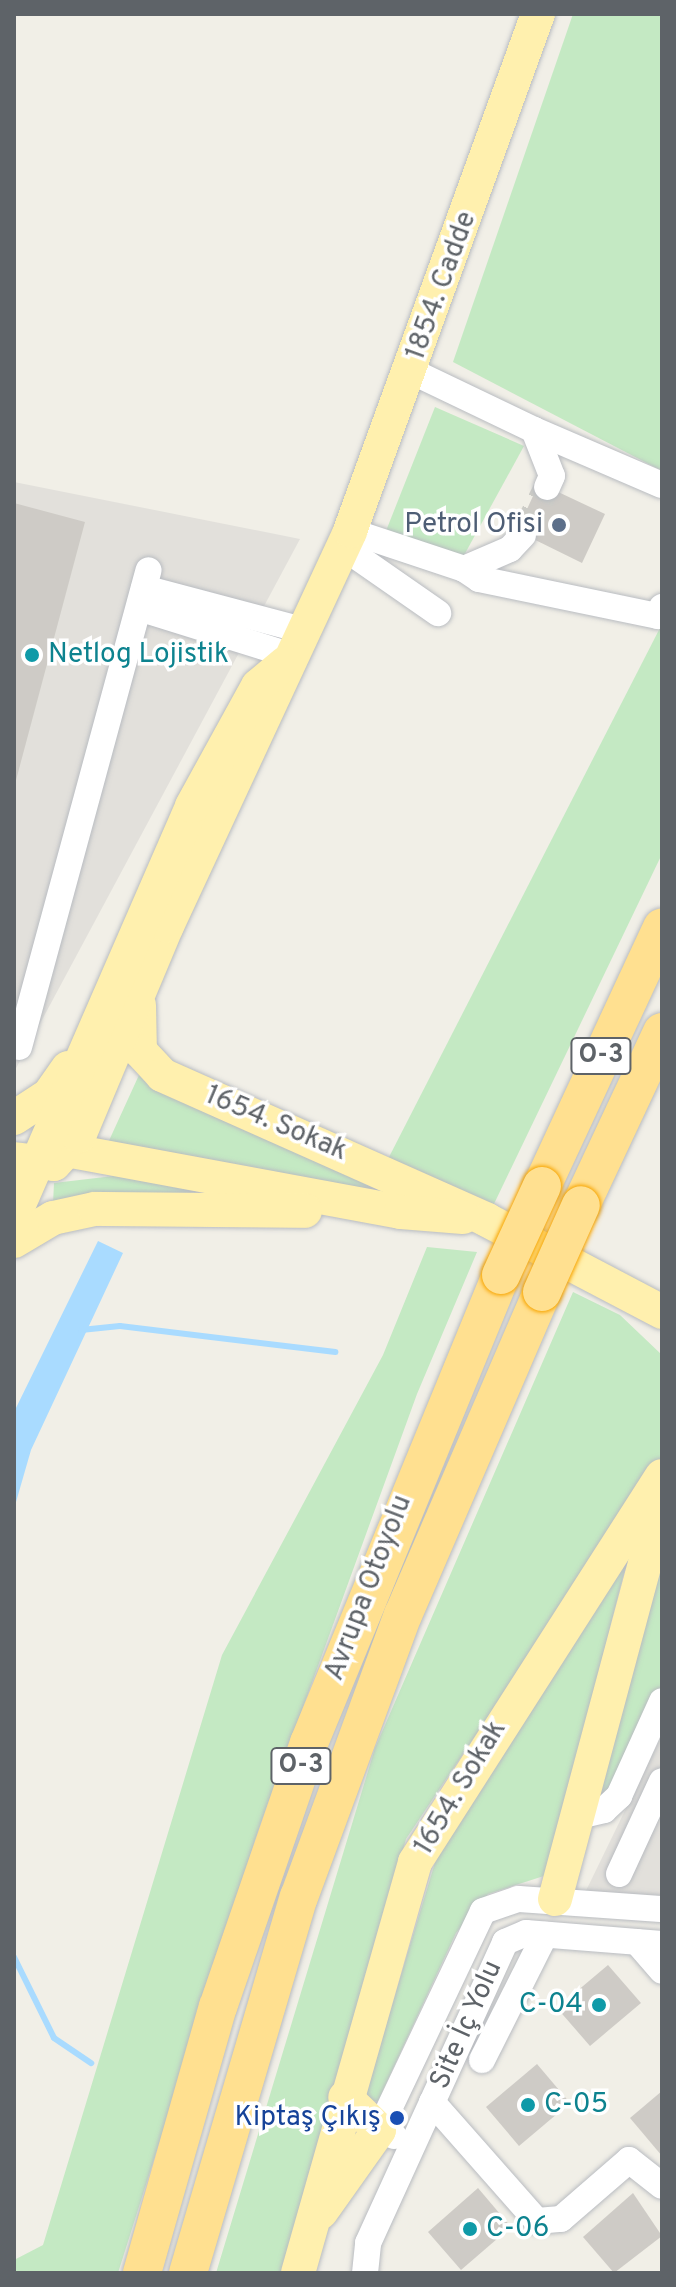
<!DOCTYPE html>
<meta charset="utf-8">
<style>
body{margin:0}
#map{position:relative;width:676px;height:2287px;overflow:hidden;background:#f1efe7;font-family:Overpass,sans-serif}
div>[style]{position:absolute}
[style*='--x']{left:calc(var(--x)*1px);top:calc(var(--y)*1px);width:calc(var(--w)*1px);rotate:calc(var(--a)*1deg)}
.industrial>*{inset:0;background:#e2e0db}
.green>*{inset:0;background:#c4e9c3}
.water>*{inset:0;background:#a9dbff}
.stream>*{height:6px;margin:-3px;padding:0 3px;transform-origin:3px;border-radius:3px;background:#a9dbff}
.building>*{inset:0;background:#cecbc6}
.minor-tunnel>*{height:26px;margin-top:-13px;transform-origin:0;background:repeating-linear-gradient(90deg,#ccccc7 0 26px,transparent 0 39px)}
.roads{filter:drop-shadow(0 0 2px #b9bcc1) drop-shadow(0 0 2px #b9bcc1)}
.minor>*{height:26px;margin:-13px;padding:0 13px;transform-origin:13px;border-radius:13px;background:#fff}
.major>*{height:34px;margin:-17px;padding:0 17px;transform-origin:17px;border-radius:17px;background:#fff0ae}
.highway>*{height:38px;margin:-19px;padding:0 19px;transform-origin:19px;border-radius:19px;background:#ffe090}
.bridges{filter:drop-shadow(0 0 2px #f8a500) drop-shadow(0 0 2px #f8a500)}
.highway-bridge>*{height:38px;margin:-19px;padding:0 19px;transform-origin:19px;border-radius:19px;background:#ffe090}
.dots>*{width:22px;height:22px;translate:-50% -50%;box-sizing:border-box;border:4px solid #fff;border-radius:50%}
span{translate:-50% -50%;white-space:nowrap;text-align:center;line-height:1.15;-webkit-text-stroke:7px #fff;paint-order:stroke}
.shield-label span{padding:2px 6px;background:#fff;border:2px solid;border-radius:6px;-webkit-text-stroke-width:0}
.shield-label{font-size:26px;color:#5e6368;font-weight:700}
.street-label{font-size:28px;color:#5e6368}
.service-label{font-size:28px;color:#4e5e75}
.right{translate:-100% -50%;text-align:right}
.culture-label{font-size:28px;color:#0d838f}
.left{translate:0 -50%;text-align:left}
.transit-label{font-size:28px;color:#164399}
.frame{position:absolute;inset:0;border:16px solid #5e6368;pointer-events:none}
</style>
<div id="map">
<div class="industrial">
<i style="clip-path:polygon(14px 482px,300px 539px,14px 1072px)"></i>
<i style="clip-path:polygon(662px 1735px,662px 1908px,581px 1901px,634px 1792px)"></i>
</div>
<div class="green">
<i style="clip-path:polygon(573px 14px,662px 14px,662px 471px,453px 362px)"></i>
<i style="clip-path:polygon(435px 407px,524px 446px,462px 559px,384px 536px)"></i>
<i style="clip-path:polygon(662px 624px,662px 854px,493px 1206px,388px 1159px)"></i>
<i style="clip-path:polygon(139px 1075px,148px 1085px,386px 1192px,107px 1145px)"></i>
<i style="clip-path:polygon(122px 1175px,263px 1202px,53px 1204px,54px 1183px)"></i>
<i style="clip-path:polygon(427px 1247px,477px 1252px,417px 1394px,258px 1831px,118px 2273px,14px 2273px,14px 2260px,43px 2245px,222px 1655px,383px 1355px)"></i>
<i style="clip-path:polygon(573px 1292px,620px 1315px,662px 1355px,662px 1457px,406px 1839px,283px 2273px,216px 2273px,375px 1748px)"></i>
<i style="clip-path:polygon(662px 1500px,662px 1701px,594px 1814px)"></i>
<i style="clip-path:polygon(627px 1561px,547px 1875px,488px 1894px,456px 1933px,378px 2101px,363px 2101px,437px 1856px)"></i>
</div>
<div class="water">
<i style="clip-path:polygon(98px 1241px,123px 1253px,31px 1450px,14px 1509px,14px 1412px)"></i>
</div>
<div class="stream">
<i style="--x:81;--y:1330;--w:39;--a:-6"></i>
<i style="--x:120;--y:1326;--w:217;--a:6.9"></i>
<i style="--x:14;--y:1957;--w:90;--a:63.7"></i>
<i style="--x:54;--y:2038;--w:45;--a:34"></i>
</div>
<div class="building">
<i style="clip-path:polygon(539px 483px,605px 514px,582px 563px,517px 531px)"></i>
<i style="clip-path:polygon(14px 503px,85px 522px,15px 784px,14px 784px)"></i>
<i style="clip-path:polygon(608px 1965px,641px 2003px,590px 2046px,557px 2008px)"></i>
<i style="clip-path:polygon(537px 2064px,570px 2103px,519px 2146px,486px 2107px)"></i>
<i style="clip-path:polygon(662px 2091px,662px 2156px,630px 2118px)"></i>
<i style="clip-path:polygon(478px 2188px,511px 2227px,461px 2270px,428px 2232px)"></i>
<i style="clip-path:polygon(633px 2193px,662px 2236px,614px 2273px,583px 2237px)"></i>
</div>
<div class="minor-tunnel">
<i style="--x:523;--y:535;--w:54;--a:-63.4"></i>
</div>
<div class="roads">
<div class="minor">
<i style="--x:411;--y:371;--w:136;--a:25.6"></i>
<i style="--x:534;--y:430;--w:49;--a:68.6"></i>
<i style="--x:552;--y:476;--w:12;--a:114"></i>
<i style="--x:534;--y:430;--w:139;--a:23.3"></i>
<i style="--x:350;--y:531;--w:120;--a:18.4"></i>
<i style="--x:464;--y:569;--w:50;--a:-23.5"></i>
<i style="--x:510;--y:549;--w:19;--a:-47"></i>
<i style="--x:343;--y:547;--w:116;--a:34.8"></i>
<i style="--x:464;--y:569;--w:18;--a:34"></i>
<i style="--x:479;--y:579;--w:183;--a:11.7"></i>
<i style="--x:658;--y:616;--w:10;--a:-66"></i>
<i style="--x:144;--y:588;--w:163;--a:14.9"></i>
<i style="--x:139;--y:608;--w:157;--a:17.4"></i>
<i style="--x:19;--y:1047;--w:494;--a:-74.8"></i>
<i style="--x:574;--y:1817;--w:31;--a:-13"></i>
<i style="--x:604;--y:1810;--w:21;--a:-43"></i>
<i style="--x:619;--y:1796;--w:104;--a:-65.6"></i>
<i style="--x:619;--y:1874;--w:102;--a:-65.2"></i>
<i style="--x:637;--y:1942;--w:38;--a:49"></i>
<i style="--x:482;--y:2060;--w:140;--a:-63.3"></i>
<i style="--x:432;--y:2102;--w:159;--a:48.6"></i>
<i style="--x:537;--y:2221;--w:24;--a:-5"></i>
<i style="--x:561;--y:2219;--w:90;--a:-40.9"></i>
<i style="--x:629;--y:2160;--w:42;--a:38.2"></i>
<i style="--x:394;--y:2136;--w:16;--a:-158"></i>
<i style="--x:379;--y:2130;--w:242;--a:-64.6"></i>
<i style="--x:483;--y:1911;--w:37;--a:-19"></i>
<i style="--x:518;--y:1899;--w:144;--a:4"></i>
<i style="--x:365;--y:2273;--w:30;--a:-84"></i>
<i style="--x:368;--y:2243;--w:331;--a:-65.5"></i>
<i style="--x:505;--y:1942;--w:23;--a:-23"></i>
<i style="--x:526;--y:1933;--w:136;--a:4.6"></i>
</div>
<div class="major">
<i style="--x:139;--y:1005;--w:46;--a:88.8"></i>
<i style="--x:140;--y:1051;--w:33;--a:47"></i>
<i style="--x:162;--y:1075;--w:356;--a:24"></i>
<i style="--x:487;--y:1220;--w:198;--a:27.7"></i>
<i style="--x:14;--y:1118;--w:42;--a:-33.3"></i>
<i style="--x:49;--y:1095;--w:33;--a:-55"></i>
<i style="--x:50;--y:1147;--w:357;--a:10.5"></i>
<i style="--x:401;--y:1212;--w:62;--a:4.6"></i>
<i style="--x:14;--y:1159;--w:40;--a:7.1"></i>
<i style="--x:54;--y:1164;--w:38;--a:-48"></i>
<i style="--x:79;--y:1136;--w:228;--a:-67.3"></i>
<i style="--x:167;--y:926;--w:435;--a:-65.1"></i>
<i style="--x:350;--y:531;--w:550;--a:-70.02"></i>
<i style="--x:14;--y:1216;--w:447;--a:-66.5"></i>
<i style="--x:192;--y:806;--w:137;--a:-61.2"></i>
<i style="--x:258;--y:686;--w:35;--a:-40"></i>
<i style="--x:14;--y:1241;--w:45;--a:-30.5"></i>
<i style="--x:53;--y:1218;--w:43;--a:-12.1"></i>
<i style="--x:95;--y:1209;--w:210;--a:0.5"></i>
<i style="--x:555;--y:1899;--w:413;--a:-75"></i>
<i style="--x:321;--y:2212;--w:100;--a:-54.7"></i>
<i style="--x:379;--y:2130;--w:47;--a:-135.9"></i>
<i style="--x:298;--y:2273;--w:427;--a:-74.1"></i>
<i style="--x:415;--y:1862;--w:458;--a:-57.4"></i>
</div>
<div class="highway">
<i style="--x:542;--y:1186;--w:285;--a:-65.1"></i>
<i style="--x:581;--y:1205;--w:191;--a:-64.9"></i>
<i style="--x:142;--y:2273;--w:277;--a:-74.1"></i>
<i style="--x:218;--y:2007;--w:279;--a:-71"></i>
<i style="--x:309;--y:1743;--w:506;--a:-67.69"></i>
<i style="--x:188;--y:2273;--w:392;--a:-73.6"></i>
<i style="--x:299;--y:1897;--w:301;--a:-69.8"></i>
<i style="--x:403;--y:1615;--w:352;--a:-66.7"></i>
</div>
</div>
<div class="bridges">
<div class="highway-bridge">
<i style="--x:501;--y:1275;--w:98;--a:-65.3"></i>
<i style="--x:542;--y:1292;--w:95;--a:-65.9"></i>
</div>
</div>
<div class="dots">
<i style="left:559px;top:525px;background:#5c6f8a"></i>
<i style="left:32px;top:655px;background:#0f9aa8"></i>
<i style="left:599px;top:2005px;background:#0f9aa8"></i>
<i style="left:528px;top:2105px;background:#0f9aa8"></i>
<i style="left:397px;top:2118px;background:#1a4fb4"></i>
<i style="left:470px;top:2229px;background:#0f9aa8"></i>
</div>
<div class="shield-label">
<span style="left:601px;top:1056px">O-3</span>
<span style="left:301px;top:1766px">O-3</span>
</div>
<div class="street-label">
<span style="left:442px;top:286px;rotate:-70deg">1854. Cadde</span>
<span style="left:276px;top:1124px;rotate:23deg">1654. Sokak</span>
<span style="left:369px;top:1588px;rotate:-69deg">Avrupa Otoyolu</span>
<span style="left:461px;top:1788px;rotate:-59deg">1654. Sokak</span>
<span style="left:467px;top:2025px;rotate:-66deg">Site İç Yolu</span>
</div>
<div class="service-label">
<span class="right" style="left:543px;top:525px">Petrol Ofisi</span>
</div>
<div class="culture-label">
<span class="left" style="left:48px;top:655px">Netlog Lojistik</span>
<span class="right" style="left:583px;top:2005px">C-04</span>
<span class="left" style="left:544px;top:2105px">C-05</span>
<span class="left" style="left:486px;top:2229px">C-06</span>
</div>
<div class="transit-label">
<span class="right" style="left:381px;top:2118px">Kiptaş Çıkış</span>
</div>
<div class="frame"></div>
</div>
